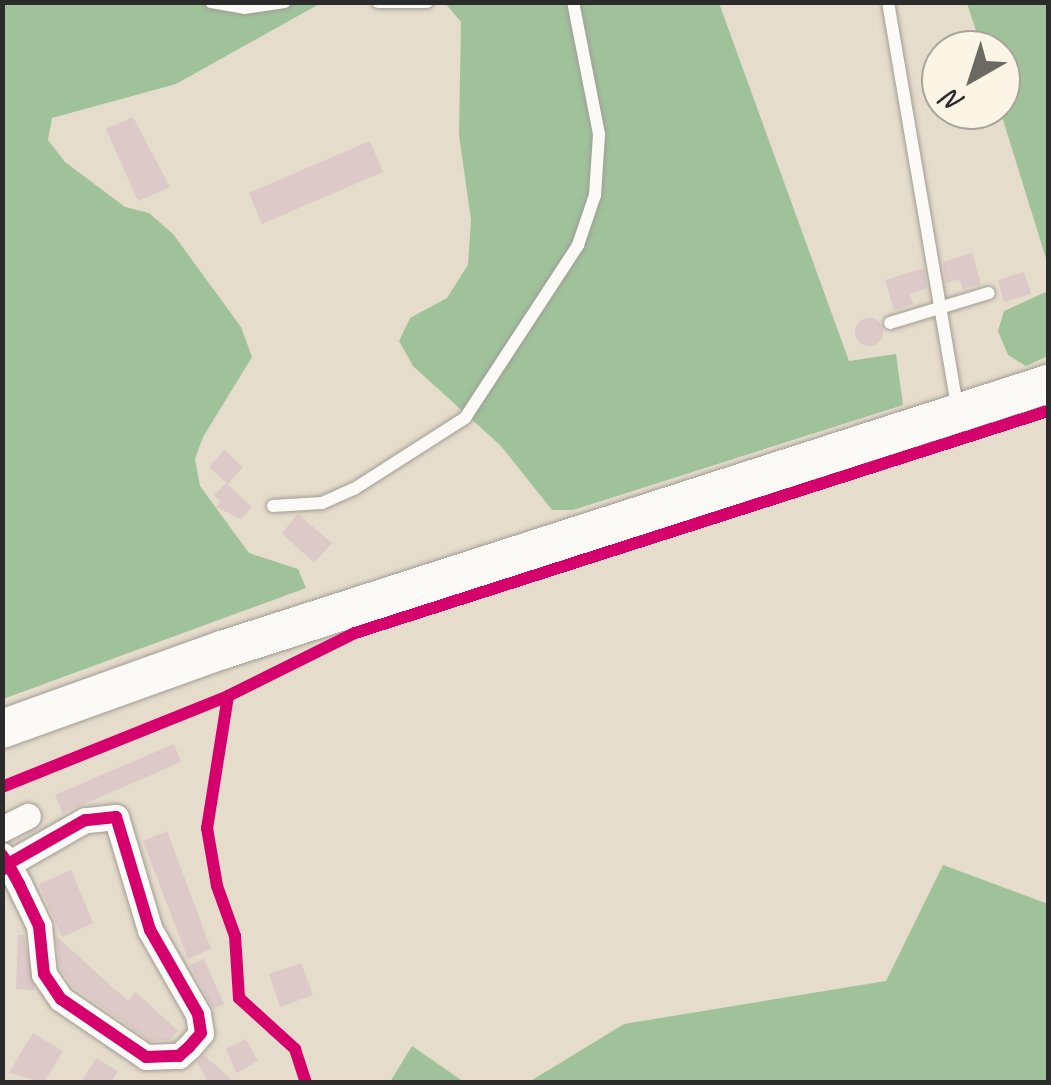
<!DOCTYPE html>
<style>
body{margin:0}
#map{position:relative;width:1051px;height:1085px;overflow:hidden;background:#e5dccb;font-family:Caveat,sans-serif}
div>[style]{position:absolute}
[style*='--x']{left:calc(var(--x)*1px);top:calc(var(--y)*1px);width:calc(var(--w)*1px);rotate:calc(var(--a)*1deg)}
.forest>*{inset:0;background:#9fc29b}
.building>*{inset:0;background:#ddc9c7}
.round{border-radius:50%}
.roads{filter:drop-shadow(0 0 2px #a19c93) drop-shadow(0 0 2px #a19c93)}
.service>*{height:12px;margin:-6px;padding:0 6px;transform-origin:6px;border-radius:6px;background:#fbfaf7}
.minor>*{height:25px;margin:-12.5px;padding:0 12.5px;transform-origin:12.5px;border-radius:12.5px;background:#fbfaf7}
.primary>*{height:38px;margin:-19px;padding:0 19px;transform-origin:19px;border-radius:19px;background:#fbfaf7}
.cycleway>*{height:12px;margin:-6px;padding:0 6px;transform-origin:6px;border-radius:6px;background:#d6006c}
span{translate:-50% -50%;white-space:nowrap;text-align:center;line-height:1.15;-webkit-text-stroke:8px #fcf5e5;paint-order:stroke}
.frame{position:absolute;inset:0;border:5px solid #2b2b2b;pointer-events:none}
.north{position:absolute;left:921px;top:30px;width:100px;height:100px;box-sizing:border-box;background:#fcf5e5;border:2px solid #a8a49b;border-radius:50%;rotate:219deg;font-size:28px;font-weight:700;line-height:40px;text-align:center;color:#2b2b2b}
.north::after{content:'';display:block;margin:auto;width:35px;height:45px;background:#6c6963;clip-path:polygon(50% 0,100% 100%,50% 72%,0 100%)}
</style>
<div id="map">
<div class="forest">
<i style="clip-path:polygon(3px 3px,321px 3px,176px 84px,52px 118px,48px 140px,65px 162px,125px 207px,149px 213px,173px 234px,241px 327px,252px 357px,203px 437px,195px 459px,200px 486px,249px 553px,298px 569px,306px 588px,3px 699px)"></i>
<i style="clip-path:polygon(445px 3px,719px 3px,849px 361px,896px 354px,903px 405px,573px 510px,552px 510px,501px 446px,413px 366px,399px 341px,410px 318px,447px 298px,468px 265px,471px 220px,459px 135px,461px 22px)"></i>
<i style="clip-path:polygon(967px 3px,1048px 3px,1048px 265px,1000px 110px,1001px 50px,982px 50px)"></i>
<i style="clip-path:polygon(1048px 291px,1048px 356px,1026px 366px,1008px 355px,998px 331px,1004px 311px)"></i>
<i style="clip-path:polygon(943px 865px,1048px 904px,1048px 1082px,529px 1082px,624px 1024px,886px 981px)"></i>
<i style="clip-path:polygon(412px 1046px,464px 1082px,390px 1082px)"></i>
</div>
<div class="building">
<i style="clip-path:polygon(133px 117px,170px 187px,138px 201px,106px 129px)"></i>
<i style="clip-path:polygon(370px 141px,383px 172px,262px 224px,249px 193px)"></i>
<i style="clip-path:polygon(972px 253px,981px 284px,963px 289px,959px 279px,946px 283px,943px 262px)"></i>
<i style="clip-path:polygon(924px 268px,927px 288px,910px 294px,913px 304px,894px 310px,885px 280px)"></i>
<i style="clip-path:polygon(1024px 272px,1031px 294px,1004px 302px,998px 280px)"></i>
<i class="round" style="left:855px;top:318px;width:28px;height:28px"></i>
<i style="clip-path:polygon(224px 450px,243px 467px,228px 484px,209px 467px)"></i>
<i style="clip-path:polygon(226px 483px,252px 507px,241px 519px,216px 507px,221px 502px,214px 495px)"></i>
<i style="clip-path:polygon(298px 514px,332px 543px,314px 563px,282px 533px)"></i>
<i style="clip-path:polygon(174px 744px,181px 762px,63px 813px,55px 795px)"></i>
<i style="clip-path:polygon(167px 831px,211px 949px,188px 959px,143px 841px)"></i>
<i style="clip-path:polygon(71px 870px,93px 923px,62px 937px,39px 884px)"></i>
<i style="clip-path:polygon(18px 935px,24px 935px,35px 990px,16px 989px)"></i>
<i style="clip-path:polygon(56px 936px,128px 1001px,136px 992px,178px 1031px,170px 1040px,151px 1041px,73px 987px,60px 968px)"></i>
<i style="clip-path:polygon(204px 959px,224px 1004px,213px 1009px,190px 965px)"></i>
<i style="clip-path:polygon(301px 963px,313px 995px,280px 1007px,269px 974px)"></i>
<i style="clip-path:polygon(33px 1033px,63px 1051px,44px 1082px,9px 1073px)"></i>
<i style="clip-path:polygon(246px 1039px,258px 1061px,236px 1073px,226px 1049px)"></i>
<i style="clip-path:polygon(204px 1055px,234px 1082px,208px 1082px,197px 1062px)"></i>
<i style="clip-path:polygon(96px 1058px,118px 1071px,111px 1082px,81px 1082px)"></i>
</div>
<div class="roads">
<div class="service">
<i style="--x:211;--y:2;--w:34;--a:10"></i>
<i style="--x:244;--y:8;--w:41;--a:-8.3"></i>
<i style="--x:378;--y:2;--w:49;--a:0"></i>
<i style="--x:888;--y:2;--w:414;--a:80.3"></i>
<i style="--x:890;--y:323;--w:103;--a:-16.9"></i>
<i style="--x:273;--y:506;--w:49;--a:-3.5"></i>
<i style="--x:322;--y:503;--w:35;--a:-24"></i>
<i style="--x:354;--y:489;--w:132;--a:-32.6"></i>
<i style="--x:465;--y:418;--w:207;--a:-56.8"></i>
<i style="--x:578;--y:245;--w:53;--a:-71.2"></i>
<i style="--x:595;--y:195;--w:61;--a:-86.2"></i>
<i style="--x:599;--y:134;--w:135;--a:-101.1"></i>
</div>
<div class="minor">
<i style="--x:2;--y:829;--w:29;--a:-27"></i>
<i style="--x:2;--y:855;--w:11;--a:56"></i>
<i style="--x:8;--y:864;--w:23;--a:61"></i>
<i style="--x:19;--y:884;--w:47;--a:64.5"></i>
<i style="--x:39;--y:926;--w:48;--a:84.1"></i>
<i style="--x:44;--y:974;--w:30;--a:56"></i>
<i style="--x:61;--y:999;--w:103;--a:34.3"></i>
<i style="--x:146;--y:1057;--w:33;--a:-2"></i>
<i style="--x:179;--y:1056;--w:13;--a:-42"></i>
<i style="--x:189;--y:1047;--w:18;--a:-49"></i>
<i style="--x:201;--y:1033;--w:19;--a:-99"></i>
<i style="--x:198;--y:1014;--w:97;--a:-119.7"></i>
<i style="--x:150;--y:930;--w:118;--a:-106.7"></i>
<i style="--x:116;--y:817;--w:31;--a:174"></i>
<i style="--x:85;--y:820;--w:89;--a:150.3"></i>
<i style="--x:8;--y:864;--w:8;--a:135"></i>
</div>
<div class="primary">
<i style="--x:2;--y:729;--w:234;--a:-19.8"></i>
<i style="--x:222;--y:650;--w:868;--a:-17.85"></i>
</div>
</div>
<div class="cycleway">
<i style="--x:228;--y:696;--w:134;--a:99"></i>
<i style="--x:207;--y:828;--w:59;--a:80.2"></i>
<i style="--x:217;--y:886;--w:53;--a:70.2"></i>
<i style="--x:235;--y:936;--w:62;--a:86.3"></i>
<i style="--x:239;--y:998;--w:76;--a:42.3"></i>
<i style="--x:295;--y:1049;--w:35;--a:72"></i>
<i style="--x:2;--y:787;--w:244;--a:-21.9"></i>
<i style="--x:228;--y:696;--w:142;--a:-26.4"></i>
<i style="--x:355;--y:633;--w:728;--a:-17.76"></i>
<i style="--x:2;--y:855;--w:11;--a:56"></i>
<i style="--x:8;--y:864;--w:23;--a:61"></i>
<i style="--x:19;--y:884;--w:47;--a:64.5"></i>
<i style="--x:39;--y:926;--w:48;--a:84.1"></i>
<i style="--x:44;--y:974;--w:30;--a:56"></i>
<i style="--x:61;--y:999;--w:103;--a:34.3"></i>
<i style="--x:146;--y:1057;--w:33;--a:-2"></i>
<i style="--x:179;--y:1056;--w:13;--a:-42"></i>
<i style="--x:189;--y:1047;--w:18;--a:-49"></i>
<i style="--x:201;--y:1033;--w:19;--a:-99"></i>
<i style="--x:198;--y:1014;--w:97;--a:-119.7"></i>
<i style="--x:150;--y:930;--w:118;--a:-106.7"></i>
<i style="--x:116;--y:817;--w:31;--a:174"></i>
<i style="--x:85;--y:820;--w:89;--a:150.3"></i>
<i style="--x:8;--y:864;--w:8;--a:135"></i>
</div>
<div class="frame"></div>
<div class="north">N</div>
</div>
